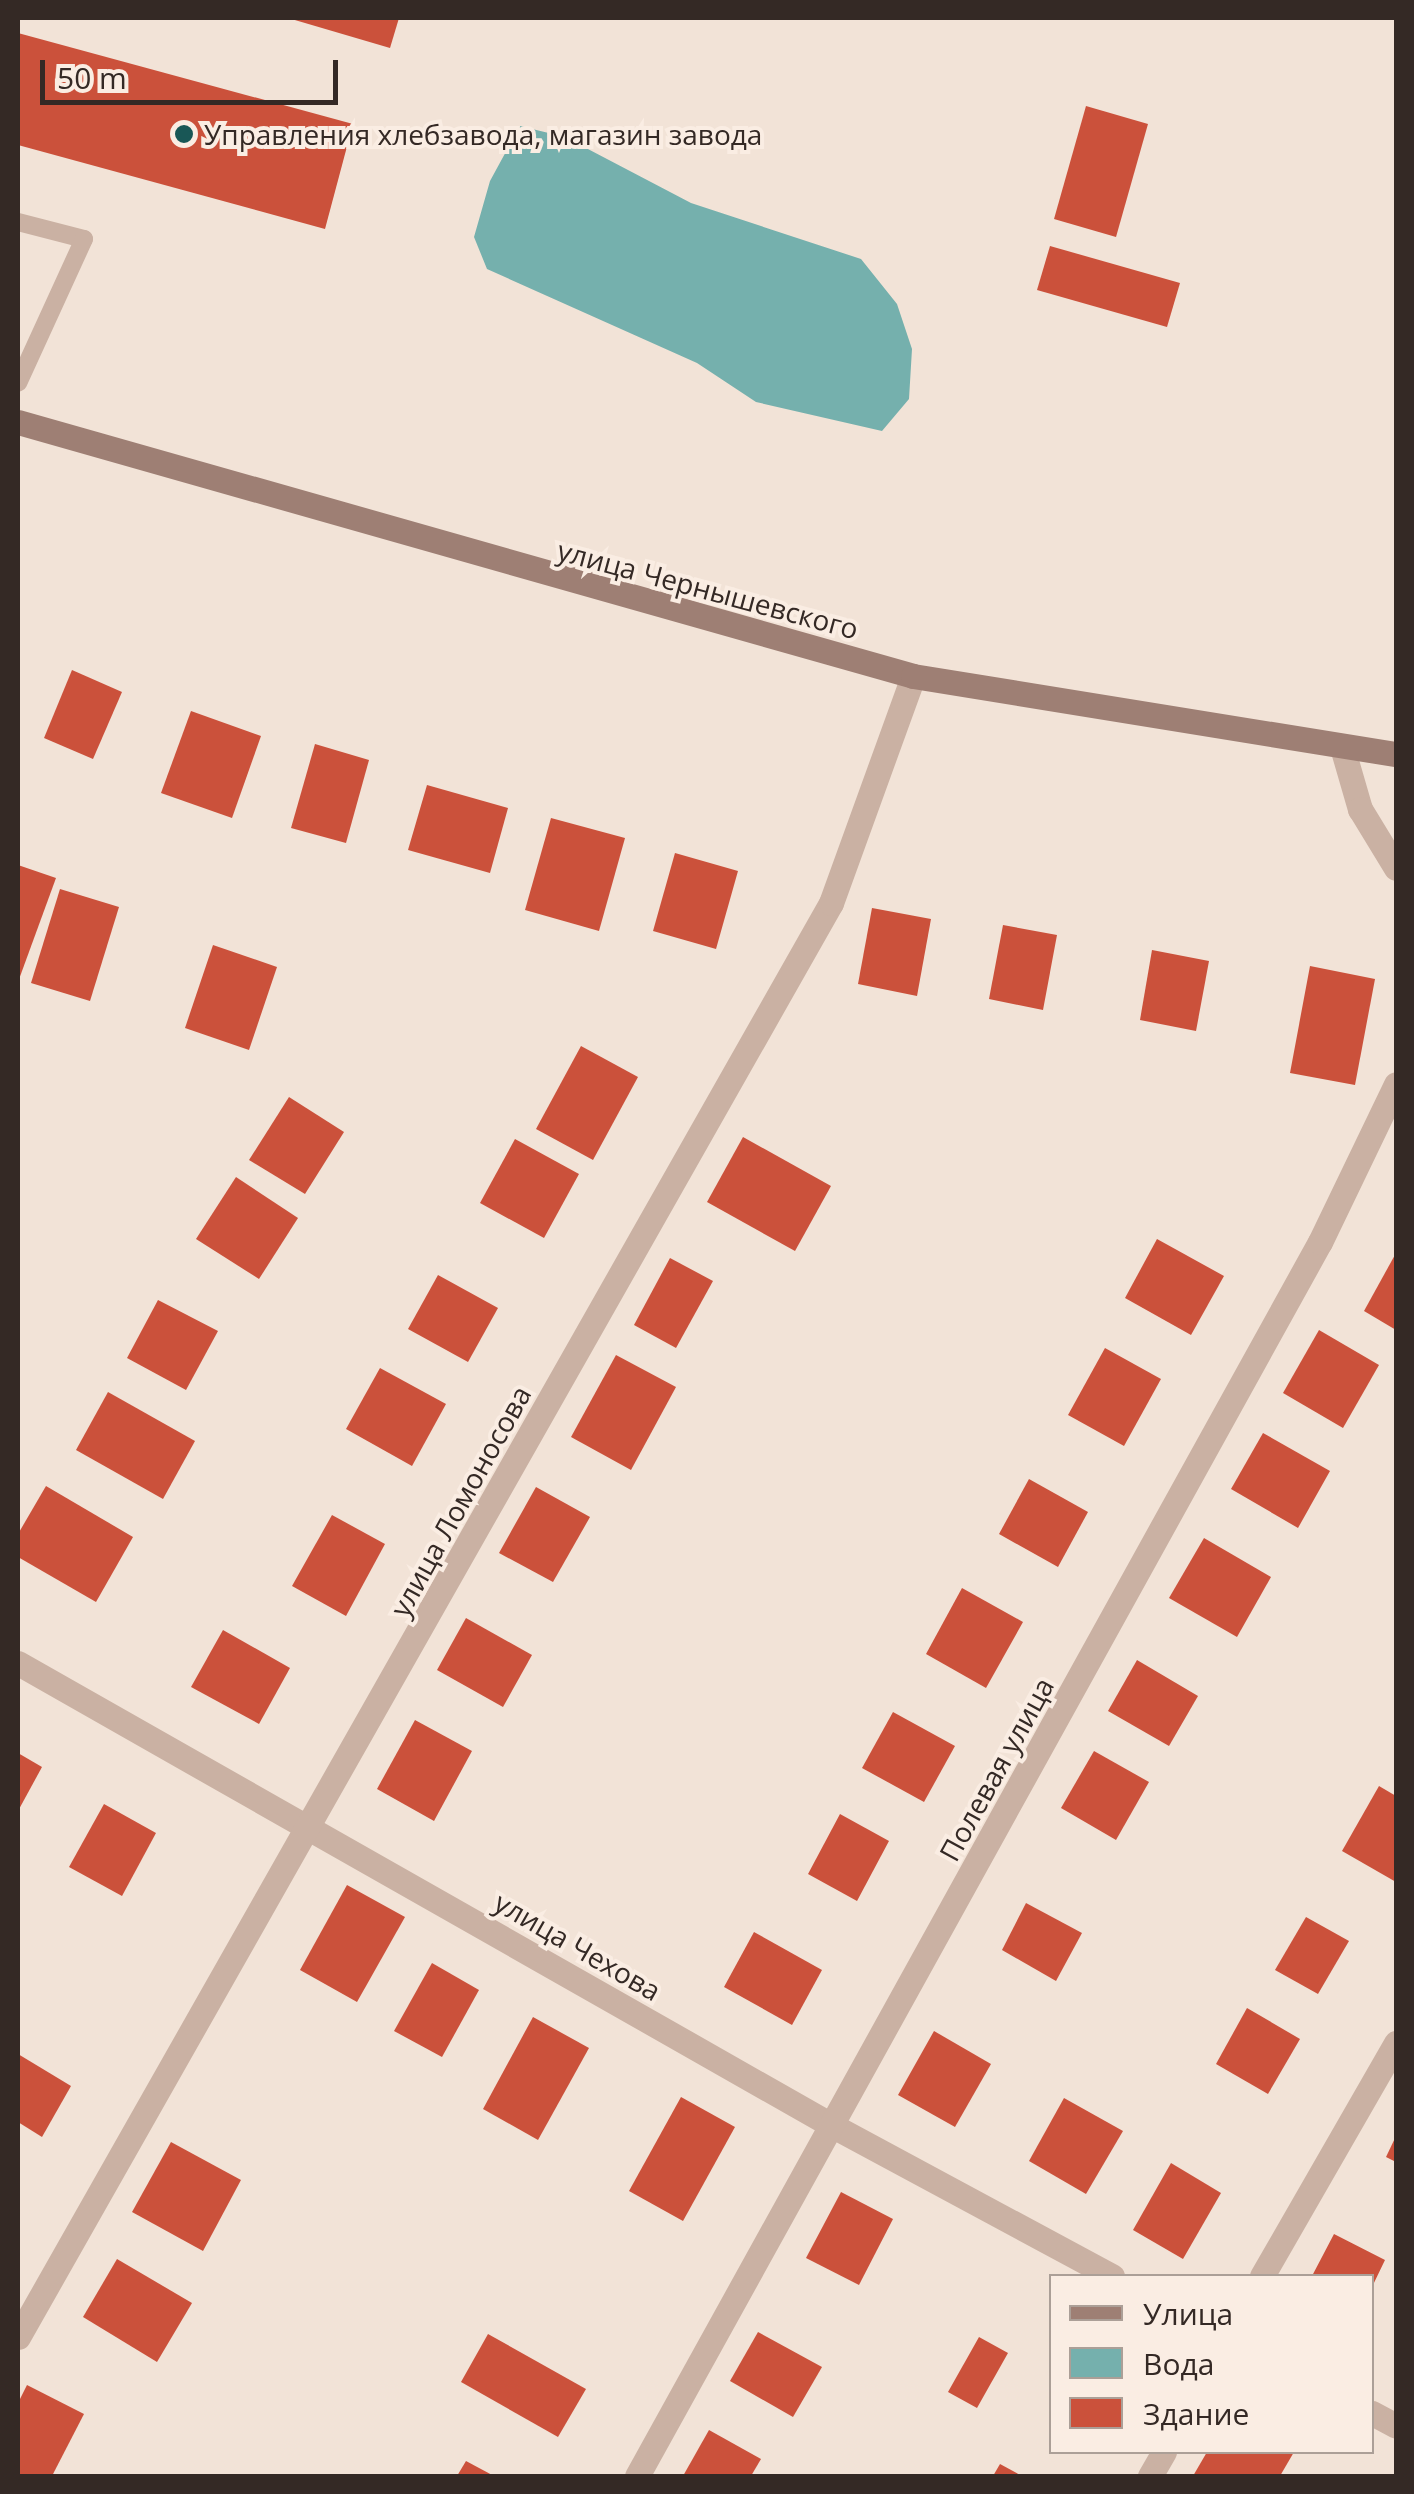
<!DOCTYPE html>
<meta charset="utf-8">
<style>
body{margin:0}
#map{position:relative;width:1414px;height:2494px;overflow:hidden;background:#f2e3d7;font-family:"Open Sans",sans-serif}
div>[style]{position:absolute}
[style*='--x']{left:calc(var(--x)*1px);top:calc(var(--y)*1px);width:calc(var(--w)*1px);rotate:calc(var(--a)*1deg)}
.water>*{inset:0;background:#75b0ad}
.building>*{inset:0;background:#cb513b}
.lane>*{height:18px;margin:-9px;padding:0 9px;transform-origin:9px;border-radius:9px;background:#cab1a3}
.street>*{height:25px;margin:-12.5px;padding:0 12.5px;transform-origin:12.5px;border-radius:12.5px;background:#cab1a3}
.secondary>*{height:25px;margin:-12.5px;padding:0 12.5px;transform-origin:12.5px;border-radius:12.5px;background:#9e7f74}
.dots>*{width:28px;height:28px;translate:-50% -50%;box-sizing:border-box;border:5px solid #faede3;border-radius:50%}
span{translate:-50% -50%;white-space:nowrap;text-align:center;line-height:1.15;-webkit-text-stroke:8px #faede3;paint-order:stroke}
.poi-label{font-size:28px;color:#342925}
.left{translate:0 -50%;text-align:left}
.street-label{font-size:28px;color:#342925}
.frame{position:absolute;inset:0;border:20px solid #342925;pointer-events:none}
.legend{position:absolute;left:1049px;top:2274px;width:325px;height:180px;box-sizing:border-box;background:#faede3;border:2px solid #ab9f97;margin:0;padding:12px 18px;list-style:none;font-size:30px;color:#342925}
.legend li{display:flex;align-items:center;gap:20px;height:50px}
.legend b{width:50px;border:2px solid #ab9f97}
.scale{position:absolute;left:40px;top:60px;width:298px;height:45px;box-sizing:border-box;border:5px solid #342925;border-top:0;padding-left:12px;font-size:30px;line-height:35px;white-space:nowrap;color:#342925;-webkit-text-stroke:8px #faede3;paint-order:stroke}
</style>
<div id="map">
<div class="water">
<i style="clip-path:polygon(520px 126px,565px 137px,691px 203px,861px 259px,897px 304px,912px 349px,909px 399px,882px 431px,756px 402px,697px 363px,487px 269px,474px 237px,490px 181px)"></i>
</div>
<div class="building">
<i style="clip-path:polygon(288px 18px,399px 18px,390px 48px)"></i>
<i style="clip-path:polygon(18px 33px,353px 124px,325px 229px,18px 145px)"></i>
<i style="clip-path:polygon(1086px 106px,1148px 124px,1116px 237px,1054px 219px)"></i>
<i style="clip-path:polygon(1050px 246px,1180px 283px,1167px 327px,1037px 290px)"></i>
<i style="clip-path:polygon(72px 670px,122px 692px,93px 759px,44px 738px)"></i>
<i style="clip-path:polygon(191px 711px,261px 736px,232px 818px,161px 793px)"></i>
<i style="clip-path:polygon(315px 744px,369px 760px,346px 843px,291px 828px)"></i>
<i style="clip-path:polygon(427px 785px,508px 808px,490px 873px,408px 850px)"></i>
<i style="clip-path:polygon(551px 818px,625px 838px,599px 931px,525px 910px)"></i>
<i style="clip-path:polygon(675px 853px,738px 871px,716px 949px,653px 931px)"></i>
<i style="clip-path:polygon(18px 865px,56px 878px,18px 982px)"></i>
<i style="clip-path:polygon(60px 889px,119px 907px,90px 1001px,31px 983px)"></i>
<i style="clip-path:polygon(872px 908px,931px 919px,917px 996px,858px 984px)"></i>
<i style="clip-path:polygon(1003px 925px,1057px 935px,1043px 1010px,989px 999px)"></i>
<i style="clip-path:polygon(213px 945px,277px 967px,249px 1050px,185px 1028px)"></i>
<i style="clip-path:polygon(1152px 950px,1209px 961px,1196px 1031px,1140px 1020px)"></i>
<i style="clip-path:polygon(1310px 966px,1375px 979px,1355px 1085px,1290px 1073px)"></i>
<i style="clip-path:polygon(581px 1046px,638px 1077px,593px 1160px,536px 1129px)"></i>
<i style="clip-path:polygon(289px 1097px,344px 1132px,305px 1194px,249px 1160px)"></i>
<i style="clip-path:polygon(743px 1137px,831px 1186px,795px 1251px,707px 1202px)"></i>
<i style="clip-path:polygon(515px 1139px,579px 1174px,544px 1238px,480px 1203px)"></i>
<i style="clip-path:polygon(236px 1177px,298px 1218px,259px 1279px,196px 1239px)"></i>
<i style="clip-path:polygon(1157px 1239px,1224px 1276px,1191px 1335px,1125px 1298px)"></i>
<i style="clip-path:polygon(1396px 1253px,1396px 1330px,1364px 1311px)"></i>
<i style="clip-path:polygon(670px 1258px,713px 1281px,676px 1348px,634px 1325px)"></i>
<i style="clip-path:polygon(438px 1275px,498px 1308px,468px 1362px,408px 1329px)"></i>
<i style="clip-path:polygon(158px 1300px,218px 1331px,186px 1390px,127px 1358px)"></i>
<i style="clip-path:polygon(1319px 1330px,1379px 1365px,1343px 1428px,1283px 1393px)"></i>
<i style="clip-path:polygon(1105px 1348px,1161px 1379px,1124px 1446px,1068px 1415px)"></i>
<i style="clip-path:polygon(616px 1355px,676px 1387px,631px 1470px,571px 1437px)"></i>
<i style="clip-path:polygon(380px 1368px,446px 1404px,412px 1466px,346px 1429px)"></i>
<i style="clip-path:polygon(108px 1392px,195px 1441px,163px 1499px,76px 1450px)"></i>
<i style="clip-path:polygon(1263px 1433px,1330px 1471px,1298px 1528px,1231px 1489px)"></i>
<i style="clip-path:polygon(1029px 1479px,1088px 1512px,1058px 1567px,999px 1534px)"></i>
<i style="clip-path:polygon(46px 1486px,133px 1537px,96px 1602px,18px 1557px,18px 1534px)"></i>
<i style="clip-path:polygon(536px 1487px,590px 1517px,553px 1582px,499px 1553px)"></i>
<i style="clip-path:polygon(332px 1515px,385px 1544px,346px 1616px,292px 1586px)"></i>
<i style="clip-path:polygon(1204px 1538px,1271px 1577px,1237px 1637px,1169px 1598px)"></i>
<i style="clip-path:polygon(962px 1588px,1023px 1622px,986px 1688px,926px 1654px)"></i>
<i style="clip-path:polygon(466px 1618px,532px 1655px,503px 1707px,437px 1670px)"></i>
<i style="clip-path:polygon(223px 1630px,290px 1668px,259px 1724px,191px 1687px)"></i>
<i style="clip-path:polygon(1137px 1660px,1198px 1696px,1169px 1746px,1108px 1711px)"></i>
<i style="clip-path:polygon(893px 1712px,955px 1746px,924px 1802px,862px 1768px)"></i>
<i style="clip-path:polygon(415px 1720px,472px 1751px,434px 1821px,377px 1789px)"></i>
<i style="clip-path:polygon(1094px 1751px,1149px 1782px,1116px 1840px,1061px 1808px)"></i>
<i style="clip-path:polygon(18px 1753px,42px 1767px,18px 1811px)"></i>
<i style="clip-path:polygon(1379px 1786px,1396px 1796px,1396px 1882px,1342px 1851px)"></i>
<i style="clip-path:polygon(104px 1804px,156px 1833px,122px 1896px,69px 1867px)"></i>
<i style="clip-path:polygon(840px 1814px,889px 1841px,857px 1901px,808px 1874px)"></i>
<i style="clip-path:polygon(347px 1885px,405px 1917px,357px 2002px,300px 1970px)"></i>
<i style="clip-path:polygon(1026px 1903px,1082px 1933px,1056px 1981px,1002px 1950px)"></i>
<i style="clip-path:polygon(1306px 1917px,1349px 1941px,1318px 1994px,1275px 1970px)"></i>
<i style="clip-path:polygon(754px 1932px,822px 1970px,792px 2025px,724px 1987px)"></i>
<i style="clip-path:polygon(432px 1963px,479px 1990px,442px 2057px,394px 2031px)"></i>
<i style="clip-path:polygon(1247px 2008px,1300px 2039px,1268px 2094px,1216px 2064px)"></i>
<i style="clip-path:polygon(533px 2017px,589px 2048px,538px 2140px,483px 2109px)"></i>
<i style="clip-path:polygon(934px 2031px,991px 2064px,955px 2127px,898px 2095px)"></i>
<i style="clip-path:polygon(18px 2054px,71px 2086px,42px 2137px,18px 2122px)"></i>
<i style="clip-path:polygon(681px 2097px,735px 2127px,683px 2221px,629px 2191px)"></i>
<i style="clip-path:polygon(1064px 2098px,1123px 2131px,1086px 2194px,1029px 2161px)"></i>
<i style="clip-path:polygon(1396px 2136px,1396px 2162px,1386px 2157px)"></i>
<i style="clip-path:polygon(171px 2142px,241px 2180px,203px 2251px,132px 2212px)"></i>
<i style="clip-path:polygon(1171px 2163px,1221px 2193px,1183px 2259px,1133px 2230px)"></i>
<i style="clip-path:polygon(841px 2192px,893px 2219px,859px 2285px,806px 2258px)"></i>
<i style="clip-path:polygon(1334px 2234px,1385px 2260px,1372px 2287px,1372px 2276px,1312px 2276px)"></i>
<i style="clip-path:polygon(117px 2259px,192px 2303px,157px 2362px,83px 2317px)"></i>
<i style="clip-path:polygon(758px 2332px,822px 2367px,793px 2417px,730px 2381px)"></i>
<i style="clip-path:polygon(488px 2334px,586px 2389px,558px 2437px,461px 2382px)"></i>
<i style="clip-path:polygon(979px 2337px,1008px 2353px,977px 2408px,948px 2392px)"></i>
<i style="clip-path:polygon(27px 2385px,84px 2414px,52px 2476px,18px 2476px,18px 2403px)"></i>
<i style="clip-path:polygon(709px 2430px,761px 2459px,751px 2476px,683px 2476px)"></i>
<i style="clip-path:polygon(1207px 2452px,1294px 2452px,1280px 2476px,1193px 2476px)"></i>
<i style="clip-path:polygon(466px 2461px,494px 2476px,457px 2476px)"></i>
<i style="clip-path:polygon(1000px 2464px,1022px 2476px,993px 2476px)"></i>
</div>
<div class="lane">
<i style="--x:18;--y:222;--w:68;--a:14.4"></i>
<i style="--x:84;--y:239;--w:158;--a:114.6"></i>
</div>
<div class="street">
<i style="--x:1342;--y:747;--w:65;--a:73.8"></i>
<i style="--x:1360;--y:809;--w:69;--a:58.6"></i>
<i style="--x:18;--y:1663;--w:937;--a:29.6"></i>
<i style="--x:833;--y:2126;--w:317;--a:28.3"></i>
<i style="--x:1262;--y:2276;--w:269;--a:-60.1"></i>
<i style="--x:18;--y:2337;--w:1648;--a:-60.45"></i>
<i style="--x:831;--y:903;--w:241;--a:-70.1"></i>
<i style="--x:1372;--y:2413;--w:27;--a:28"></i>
<i style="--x:637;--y:2476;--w:1410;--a:-61.04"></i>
<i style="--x:1320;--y:1242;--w:175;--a:-64.3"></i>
<i style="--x:1150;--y:2476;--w:28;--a:-60"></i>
</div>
<div class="secondary">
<i style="--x:18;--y:422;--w:930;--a:15.84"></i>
<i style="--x:913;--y:676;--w:489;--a:9.2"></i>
</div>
<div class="dots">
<i style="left:184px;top:134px;background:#195756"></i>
</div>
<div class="poi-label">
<span class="left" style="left:204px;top:134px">Управления хлебзавода, магазин завода</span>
</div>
<div class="street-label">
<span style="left:708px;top:589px;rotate:15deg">улица Чернышевского</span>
<span style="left:460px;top:1501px;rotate:-61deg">улица Ломоносова</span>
<span style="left:996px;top:1769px;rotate:-61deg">Полевая улица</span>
<span style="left:578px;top:1946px;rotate:30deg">улица Чехова</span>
</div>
<div class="frame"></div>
<ul class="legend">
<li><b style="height:12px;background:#9e7f74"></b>Улица</li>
<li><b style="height:28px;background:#75b0ad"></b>Вода</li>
<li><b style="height:28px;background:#cb513b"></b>Здание</li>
</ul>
<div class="scale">50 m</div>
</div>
